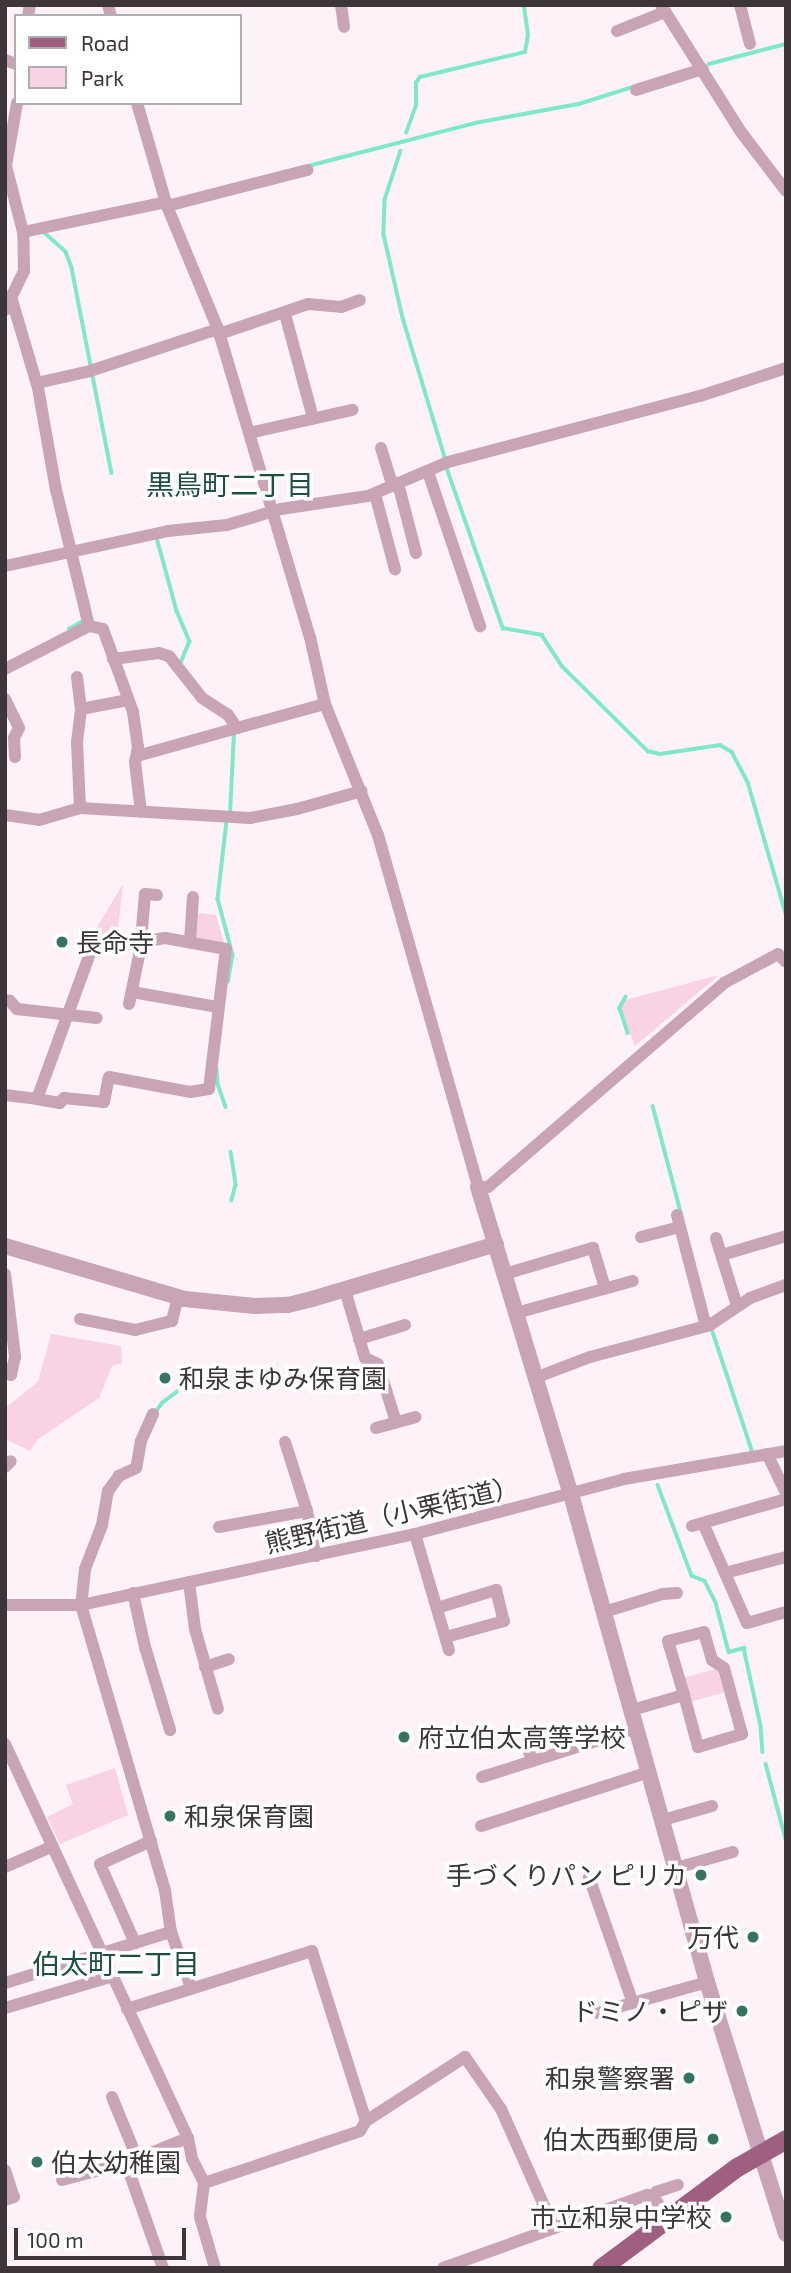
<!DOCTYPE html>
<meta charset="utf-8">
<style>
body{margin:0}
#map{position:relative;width:791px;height:2273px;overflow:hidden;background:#fef2f8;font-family:"Exo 2","Noto Sans JP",sans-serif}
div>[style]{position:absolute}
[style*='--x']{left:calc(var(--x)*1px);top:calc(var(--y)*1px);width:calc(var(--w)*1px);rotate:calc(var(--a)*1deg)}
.green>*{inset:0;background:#f9d2e5}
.stream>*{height:3.5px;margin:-1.75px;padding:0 1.75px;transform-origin:1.75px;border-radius:1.75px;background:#7ee8c7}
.minor>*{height:12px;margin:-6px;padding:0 6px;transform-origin:6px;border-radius:6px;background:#c9a4b6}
.tertiary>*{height:16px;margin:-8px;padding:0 8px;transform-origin:8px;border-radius:8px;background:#c9a4b6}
.primary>*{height:19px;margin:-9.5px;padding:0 9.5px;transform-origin:9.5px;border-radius:9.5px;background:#9f5f81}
.dots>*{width:19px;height:19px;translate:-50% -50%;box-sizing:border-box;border:4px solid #fff;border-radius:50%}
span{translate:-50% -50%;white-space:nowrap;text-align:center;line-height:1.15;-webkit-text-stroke:7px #fff;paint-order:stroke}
.poi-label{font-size:26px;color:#3d3539}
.left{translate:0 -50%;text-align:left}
.right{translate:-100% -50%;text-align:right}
.street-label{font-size:26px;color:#3d3539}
.neighbourhood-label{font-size:28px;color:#1d5041}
.frame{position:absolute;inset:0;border:7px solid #3d3539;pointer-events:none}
.legend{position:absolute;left:14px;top:14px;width:228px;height:91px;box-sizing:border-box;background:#fff;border:2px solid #b1aeb0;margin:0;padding:9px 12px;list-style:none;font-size:21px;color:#3d3539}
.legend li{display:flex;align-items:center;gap:14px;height:35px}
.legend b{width:35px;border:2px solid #b1aeb0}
.scale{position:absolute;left:14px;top:2228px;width:172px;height:32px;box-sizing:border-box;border:4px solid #3d3539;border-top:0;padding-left:9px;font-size:21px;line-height:24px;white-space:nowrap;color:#3d3539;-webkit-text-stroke:5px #fff;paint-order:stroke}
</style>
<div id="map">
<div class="green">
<i style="clip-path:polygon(123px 884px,117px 938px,101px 942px,93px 934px)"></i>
<i style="clip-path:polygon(199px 913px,216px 915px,224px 943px,198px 938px,195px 934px,196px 917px)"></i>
<i style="clip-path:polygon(719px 975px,635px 1046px,621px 1008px,625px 1000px)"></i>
<i style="clip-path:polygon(51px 1334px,121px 1346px,122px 1363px,112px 1366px,99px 1398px,37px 1440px,30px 1451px,5px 1439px,5px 1408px,38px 1382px)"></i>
<i style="clip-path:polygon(716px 1669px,720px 1672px,726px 1692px,690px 1702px,683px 1678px)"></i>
<i style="clip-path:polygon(115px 1768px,128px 1815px,60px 1844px,47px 1817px,73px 1804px,66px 1785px)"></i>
</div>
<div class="stream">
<i style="--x:709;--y:64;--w:80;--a:-14.6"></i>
<i style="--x:406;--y:133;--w:30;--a:-70"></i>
<i style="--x:416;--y:105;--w:22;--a:-90"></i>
<i style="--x:416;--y:83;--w:7;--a:-56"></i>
<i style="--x:420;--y:77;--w:108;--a:-13.4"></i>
<i style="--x:525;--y:52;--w:17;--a:-80"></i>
<i style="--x:528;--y:35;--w:30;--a:-98"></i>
<i style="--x:401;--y:151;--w:52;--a:108.1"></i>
<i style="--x:385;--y:200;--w:35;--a:92"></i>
<i style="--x:384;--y:235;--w:85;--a:77.1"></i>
<i style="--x:403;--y:318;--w:145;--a:73.2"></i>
<i style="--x:308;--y:166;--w:172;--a:-14.4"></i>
<i style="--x:475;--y:123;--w:106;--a:-10.4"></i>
<i style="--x:579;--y:104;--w:57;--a:-17.5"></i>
<i style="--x:44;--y:232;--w:30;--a:42"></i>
<i style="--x:66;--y:252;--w:17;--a:69"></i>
<i style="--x:72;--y:268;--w:209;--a:79"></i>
<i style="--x:447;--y:468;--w:170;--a:70.7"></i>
<i style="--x:503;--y:628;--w:40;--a:10"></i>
<i style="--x:542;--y:635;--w:37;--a:57"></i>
<i style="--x:562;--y:666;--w:121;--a:44.7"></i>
<i style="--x:648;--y:751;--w:12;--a:14"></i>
<i style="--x:660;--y:754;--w:61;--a:-8.5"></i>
<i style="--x:720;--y:745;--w:14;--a:30"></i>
<i style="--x:732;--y:752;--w:34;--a:62"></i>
<i style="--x:748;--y:782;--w:137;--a:73.9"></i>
<i style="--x:157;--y:538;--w:76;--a:74.7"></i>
<i style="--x:177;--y:611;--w:33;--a:67"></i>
<i style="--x:190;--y:641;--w:24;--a:112"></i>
<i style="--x:69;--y:629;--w:16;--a:-30"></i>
<i style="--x:230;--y:814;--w:82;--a:-87.2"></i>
<i style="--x:227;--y:821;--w:79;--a:96.6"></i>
<i style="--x:218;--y:899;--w:58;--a:75"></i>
<i style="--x:233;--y:955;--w:27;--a:100"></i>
<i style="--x:626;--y:997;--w:13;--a:119"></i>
<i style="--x:620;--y:1008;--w:26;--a:72"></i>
<i style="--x:217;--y:1069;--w:15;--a:86"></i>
<i style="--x:218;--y:1084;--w:24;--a:71"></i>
<i style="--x:653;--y:1106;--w:110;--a:75.2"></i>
<i style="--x:231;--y:1152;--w:33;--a:81"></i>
<i style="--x:236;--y:1185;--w:16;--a:105"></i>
<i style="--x:713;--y:1332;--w:124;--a:71.7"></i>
<i style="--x:155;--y:1413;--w:12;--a:-55"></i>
<i style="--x:162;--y:1403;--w:21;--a:-37"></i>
<i style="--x:658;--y:1485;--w:97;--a:69.5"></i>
<i style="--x:692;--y:1576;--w:14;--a:21"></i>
<i style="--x:705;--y:1581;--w:25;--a:63"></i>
<i style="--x:716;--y:1603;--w:51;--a:75.1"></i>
<i style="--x:729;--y:1652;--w:16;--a:-15"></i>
<i style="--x:744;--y:1648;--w:80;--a:77.7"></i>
<i style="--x:761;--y:1726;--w:26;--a:86"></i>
<i style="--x:766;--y:1764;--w:78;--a:75.1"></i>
</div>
<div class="minor">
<i style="--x:108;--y:5;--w:11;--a:75"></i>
<i style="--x:341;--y:5;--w:22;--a:82"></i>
<i style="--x:661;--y:5;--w:150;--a:57.8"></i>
<i style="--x:741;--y:132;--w:74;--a:52.7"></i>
<i style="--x:740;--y:5;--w:40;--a:75.6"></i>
<i style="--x:28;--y:16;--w:11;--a:-80"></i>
<i style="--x:617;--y:31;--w:52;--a:-21.6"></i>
<i style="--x:5;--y:60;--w:12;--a:20"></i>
<i style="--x:636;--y:90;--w:70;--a:-17.4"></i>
<i style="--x:137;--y:103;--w:107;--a:73.8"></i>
<i style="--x:167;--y:206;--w:133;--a:67.5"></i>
<i style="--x:218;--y:329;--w:321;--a:73.4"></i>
<i style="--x:310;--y:637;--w:69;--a:77.4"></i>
<i style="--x:325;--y:704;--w:141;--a:68"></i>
<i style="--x:378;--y:835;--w:366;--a:74.1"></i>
<i style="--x:478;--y:1187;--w:10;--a:0"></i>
<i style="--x:488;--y:1187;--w:312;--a:-40.8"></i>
<i style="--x:724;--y:983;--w:61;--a:-28.2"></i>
<i style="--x:778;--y:954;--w:11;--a:45"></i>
<i style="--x:167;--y:206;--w:145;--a:-14.4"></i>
<i style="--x:23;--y:232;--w:146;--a:-11.8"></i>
<i style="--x:5;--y:310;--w:43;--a:-64"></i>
<i style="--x:24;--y:271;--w:39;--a:-91"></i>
<i style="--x:23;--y:232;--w:68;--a:-104.4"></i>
<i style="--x:6;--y:166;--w:64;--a:-80.1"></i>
<i style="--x:285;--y:314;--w:108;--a:74.9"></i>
<i style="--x:219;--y:334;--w:94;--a:-18.6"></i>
<i style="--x:308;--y:304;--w:33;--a:5"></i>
<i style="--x:341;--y:307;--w:20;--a:-20"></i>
<i style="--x:37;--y:383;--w:54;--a:-12.8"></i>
<i style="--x:90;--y:371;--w:135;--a:-18.2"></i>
<i style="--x:249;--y:433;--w:106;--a:-12.6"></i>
<i style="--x:381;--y:448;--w:31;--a:73"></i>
<i style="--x:390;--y:478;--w:16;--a:52"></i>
<i style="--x:400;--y:491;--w:64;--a:75.5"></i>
<i style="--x:428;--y:472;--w:163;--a:71.3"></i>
<i style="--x:375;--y:494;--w:78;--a:75.1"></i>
<i style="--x:5;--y:566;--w:167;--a:-12.1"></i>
<i style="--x:168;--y:531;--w:59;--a:-5.8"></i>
<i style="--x:227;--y:525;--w:56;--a:-16.5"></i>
<i style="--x:281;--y:509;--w:88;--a:-8.5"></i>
<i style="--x:368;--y:496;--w:87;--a:-23"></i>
<i style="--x:448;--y:462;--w:260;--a:-14.7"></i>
<i style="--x:700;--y:396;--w:90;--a:-18"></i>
<i style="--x:89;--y:626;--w:14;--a:12"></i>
<i style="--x:103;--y:629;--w:88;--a:70.1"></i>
<i style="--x:133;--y:712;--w:35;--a:82"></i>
<i style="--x:138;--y:747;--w:15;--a:101"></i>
<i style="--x:135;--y:762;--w:50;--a:83.2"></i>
<i style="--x:113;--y:659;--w:46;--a:-7.4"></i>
<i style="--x:159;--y:653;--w:10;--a:17"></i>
<i style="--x:169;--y:656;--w:53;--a:51.8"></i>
<i style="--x:202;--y:698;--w:31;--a:33"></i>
<i style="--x:228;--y:715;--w:16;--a:55"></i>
<i style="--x:237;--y:728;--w:91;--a:-15.3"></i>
<i style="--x:5;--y:669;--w:94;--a:-27.1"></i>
<i style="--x:89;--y:626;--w:140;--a:-103.6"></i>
<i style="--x:56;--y:490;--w:104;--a:-100"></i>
<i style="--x:38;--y:388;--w:92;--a:-106.5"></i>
<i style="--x:77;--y:677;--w:32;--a:83"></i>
<i style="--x:81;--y:709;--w:48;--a:-10.8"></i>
<i style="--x:5;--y:699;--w:32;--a:64"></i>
<i style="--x:19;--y:728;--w:11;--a:117"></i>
<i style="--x:14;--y:738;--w:19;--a:87"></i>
<i style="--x:137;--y:756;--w:104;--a:-15.6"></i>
<i style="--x:80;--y:808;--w:66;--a:-92.6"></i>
<i style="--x:77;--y:742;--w:33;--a:-83"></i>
<i style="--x:5;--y:815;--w:34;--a:8"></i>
<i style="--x:39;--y:820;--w:43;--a:-16.3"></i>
<i style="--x:80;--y:808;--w:170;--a:3.4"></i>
<i style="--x:250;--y:818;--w:48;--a:-10.8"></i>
<i style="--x:297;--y:809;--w:67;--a:-15.5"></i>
<i style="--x:190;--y:942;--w:45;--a:-86.2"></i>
<i style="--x:132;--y:992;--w:86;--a:10"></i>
<i style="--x:5;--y:1000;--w:5;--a:11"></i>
<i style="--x:10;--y:1001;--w:11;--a:49"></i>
<i style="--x:17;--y:1009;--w:80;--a:6.5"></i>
<i style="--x:129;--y:1004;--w:54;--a:-78.3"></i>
<i style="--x:140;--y:951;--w:57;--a:-85"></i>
<i style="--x:145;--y:894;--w:12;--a:5"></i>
<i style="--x:5;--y:1095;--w:32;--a:7"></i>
<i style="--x:37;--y:1099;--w:172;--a:-70"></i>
<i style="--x:37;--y:1099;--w:23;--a:10"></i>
<i style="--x:60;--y:1103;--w:6;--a:-51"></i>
<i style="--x:64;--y:1098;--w:40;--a:5.7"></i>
<i style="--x:104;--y:1102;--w:25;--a:-79"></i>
<i style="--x:109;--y:1077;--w:82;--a:10.5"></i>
<i style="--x:190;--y:1092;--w:19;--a:-9"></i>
<i style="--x:209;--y:1089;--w:141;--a:-83.1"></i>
<i style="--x:226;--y:949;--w:62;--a:-169.8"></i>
<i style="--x:165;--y:938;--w:75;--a:170.8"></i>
<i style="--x:677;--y:1215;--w:115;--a:75.4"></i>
<i style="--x:641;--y:1237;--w:40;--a:-14.4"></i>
<i style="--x:716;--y:1238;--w:71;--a:72.8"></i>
<i style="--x:722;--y:1255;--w:67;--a:-16.5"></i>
<i style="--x:5;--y:1274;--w:84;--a:83.1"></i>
<i style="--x:15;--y:1357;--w:18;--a:103"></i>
<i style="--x:11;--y:1375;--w:6;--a:-162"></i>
<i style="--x:505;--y:1274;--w:92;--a:-16.5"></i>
<i style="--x:593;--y:1248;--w:42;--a:73.3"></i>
<i style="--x:345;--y:1290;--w:71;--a:73.6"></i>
<i style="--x:365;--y:1358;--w:14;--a:25"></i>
<i style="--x:378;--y:1364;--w:61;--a:72.8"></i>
<i style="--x:516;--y:1313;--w:121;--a:-15.3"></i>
<i style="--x:80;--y:1319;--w:56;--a:11.3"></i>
<i style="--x:135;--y:1330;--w:38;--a:-14"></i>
<i style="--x:172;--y:1321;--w:25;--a:-76"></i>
<i style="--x:359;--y:1339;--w:48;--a:-16.9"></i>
<i style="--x:535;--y:1378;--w:59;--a:-20.9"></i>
<i style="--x:590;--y:1357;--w:124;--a:-14.9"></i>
<i style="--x:710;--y:1325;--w:48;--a:-34"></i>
<i style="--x:750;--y:1298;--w:38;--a:-20"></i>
<i style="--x:153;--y:1414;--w:30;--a:114"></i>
<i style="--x:141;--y:1441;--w:27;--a:100"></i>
<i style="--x:136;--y:1468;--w:19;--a:155"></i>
<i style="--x:119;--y:1476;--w:19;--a:126"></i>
<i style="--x:108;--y:1491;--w:35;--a:100"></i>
<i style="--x:102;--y:1525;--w:47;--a:111.1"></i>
<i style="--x:85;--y:1569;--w:36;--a:96"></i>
<i style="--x:81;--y:1605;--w:298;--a:73.6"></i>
<i style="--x:165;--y:1891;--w:41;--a:81.7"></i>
<i style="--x:171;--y:1932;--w:59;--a:70.3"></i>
<i style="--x:376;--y:1428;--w:41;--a:-15.4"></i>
<i style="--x:285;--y:1442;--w:72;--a:72.3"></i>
<i style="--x:307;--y:1511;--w:46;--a:78.7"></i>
<i style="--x:767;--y:1454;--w:43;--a:64"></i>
<i style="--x:5;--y:1467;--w:8;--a:-45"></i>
<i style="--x:703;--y:1523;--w:109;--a:66.3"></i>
<i style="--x:747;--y:1623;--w:41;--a:-15.8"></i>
<i style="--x:692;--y:1526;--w:98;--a:-16"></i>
<i style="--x:219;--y:1527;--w:89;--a:-10.3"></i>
<i style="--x:415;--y:1534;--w:121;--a:73.7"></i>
<i style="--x:725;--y:1573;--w:63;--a:-14.7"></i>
<i style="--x:189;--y:1582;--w:47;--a:82.7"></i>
<i style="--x:195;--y:1629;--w:83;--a:74"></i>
<i style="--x:133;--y:1593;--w:55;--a:77.5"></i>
<i style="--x:145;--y:1647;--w:87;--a:73.2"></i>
<i style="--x:5;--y:1605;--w:76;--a:0"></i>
<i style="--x:81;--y:1605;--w:341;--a:-12"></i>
<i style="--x:415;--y:1534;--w:216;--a:-14.7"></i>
<i style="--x:624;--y:1479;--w:164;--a:-9.8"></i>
<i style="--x:437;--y:1608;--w:62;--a:-17"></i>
<i style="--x:496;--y:1590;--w:32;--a:76"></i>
<i style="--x:504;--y:1621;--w:60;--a:164.6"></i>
<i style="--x:604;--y:1612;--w:62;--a:-17"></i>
<i style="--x:663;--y:1594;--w:14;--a:-4"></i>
<i style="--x:205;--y:1667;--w:25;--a:-18"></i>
<i style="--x:632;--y:1710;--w:54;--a:-16.1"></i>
<i style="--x:684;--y:1695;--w:54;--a:74.9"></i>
<i style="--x:698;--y:1747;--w:46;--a:-16.5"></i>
<i style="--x:742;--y:1734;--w:68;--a:-105.3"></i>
<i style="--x:724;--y:1668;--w:14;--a:-146"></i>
<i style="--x:712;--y:1660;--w:29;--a:-106"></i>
<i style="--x:704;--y:1632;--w:37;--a:166"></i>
<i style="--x:668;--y:1641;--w:56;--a:73.5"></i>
<i style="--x:5;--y:1744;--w:434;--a:65.1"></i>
<i style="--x:188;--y:2138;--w:21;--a:79"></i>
<i style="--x:192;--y:2159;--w:27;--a:63"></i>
<i style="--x:204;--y:2183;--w:34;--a:97"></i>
<i style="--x:200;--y:2217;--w:53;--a:73.6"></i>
<i style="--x:527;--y:1745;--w:17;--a:73"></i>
<i style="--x:482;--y:1777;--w:163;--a:-17.5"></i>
<i style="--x:663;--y:1820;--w:51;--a:-15.9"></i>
<i style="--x:481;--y:1826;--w:176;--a:-17.8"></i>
<i style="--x:5;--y:1867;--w:52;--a:-23.6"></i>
<i style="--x:676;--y:1868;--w:59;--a:-15.7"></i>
<i style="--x:589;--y:1877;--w:133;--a:70.8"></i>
<i style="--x:135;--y:1943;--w:86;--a:-113.9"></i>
<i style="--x:100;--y:1864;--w:56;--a:-24.3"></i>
<i style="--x:5;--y:1983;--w:174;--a:-17.1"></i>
<i style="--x:5;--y:2008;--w:113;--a:-16.5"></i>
<i style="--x:127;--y:2009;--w:194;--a:-17.4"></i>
<i style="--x:312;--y:1951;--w:178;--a:72.4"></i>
<i style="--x:366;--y:2121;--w:118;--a:-32.9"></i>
<i style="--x:465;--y:2057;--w:63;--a:55.3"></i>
<i style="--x:501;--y:2109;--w:130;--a:66"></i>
<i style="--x:597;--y:2013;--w:114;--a:-15.7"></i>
<i style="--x:112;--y:2097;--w:66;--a:67.7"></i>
<i style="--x:126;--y:2163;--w:111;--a:70.6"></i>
<i style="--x:5;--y:2170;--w:28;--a:72"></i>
<i style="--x:14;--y:2197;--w:9;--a:162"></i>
<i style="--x:62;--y:2180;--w:66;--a:-14.9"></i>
<i style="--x:126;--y:2163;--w:67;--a:-22"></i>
<i style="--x:204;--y:2183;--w:164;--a:-18.4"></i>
<i style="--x:360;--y:2131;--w:12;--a:-59"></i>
<i style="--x:654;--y:2198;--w:6;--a:-72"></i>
<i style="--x:656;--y:2192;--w:23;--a:-18"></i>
<i style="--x:443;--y:2268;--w:217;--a:-19.7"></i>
<i style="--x:647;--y:2195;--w:8;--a:23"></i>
<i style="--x:654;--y:2198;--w:22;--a:54"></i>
</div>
<div class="tertiary">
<i style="--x:478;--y:1187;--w:336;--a:73.2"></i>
<i style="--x:575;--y:1509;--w:491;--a:74.4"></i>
<i style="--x:707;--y:1982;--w:264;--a:72.6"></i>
<i style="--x:5;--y:1246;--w:188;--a:16.4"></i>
<i style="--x:185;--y:1299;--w:70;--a:5.7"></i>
<i style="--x:255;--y:1306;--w:33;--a:-2"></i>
<i style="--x:288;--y:1305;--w:25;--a:-14"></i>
<i style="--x:312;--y:1299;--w:192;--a:-16.6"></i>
</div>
<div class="primary">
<i style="--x:601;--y:2268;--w:169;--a:-36.6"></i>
<i style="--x:737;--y:2167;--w:56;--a:-29.7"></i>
</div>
<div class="dots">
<i style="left:62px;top:942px;background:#357461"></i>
<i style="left:165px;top:1378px;background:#357461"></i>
<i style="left:404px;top:1737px;background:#357461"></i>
<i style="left:170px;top:1816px;background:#357461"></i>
<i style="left:701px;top:1875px;background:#357461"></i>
<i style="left:753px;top:1937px;background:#357461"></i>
<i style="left:742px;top:2011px;background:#357461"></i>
<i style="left:689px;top:2078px;background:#357461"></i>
<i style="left:713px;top:2139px;background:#357461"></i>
<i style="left:37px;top:2162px;background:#357461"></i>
<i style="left:726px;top:2217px;background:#357461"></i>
</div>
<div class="poi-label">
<span class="left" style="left:76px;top:942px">長命寺</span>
<span class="left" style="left:179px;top:1378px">和泉まゆみ保育園</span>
<span class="left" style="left:418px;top:1737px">府立伯太高等学校</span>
<span class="left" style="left:184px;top:1816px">和泉保育園</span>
<span class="right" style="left:687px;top:1875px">手づくりパン ピリカ</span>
<span class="right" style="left:739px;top:1937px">万代</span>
<span class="right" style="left:728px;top:2011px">ドミノ・ピザ</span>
<span class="right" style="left:675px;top:2078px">和泉警察署</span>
<span class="right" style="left:699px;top:2139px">伯太西郵便局</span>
<span class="left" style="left:51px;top:2162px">伯太幼稚園</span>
<span class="right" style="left:712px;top:2217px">市立和泉中学校</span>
</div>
<div class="street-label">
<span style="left:392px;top:1514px;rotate:-13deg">熊野街道（小栗街道）</span>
</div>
<div class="neighbourhood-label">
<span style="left:230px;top:484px">黒鳥町二丁目</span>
<span style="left:116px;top:1963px">伯太町二丁目</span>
</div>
<div class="frame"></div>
<ul class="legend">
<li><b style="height:9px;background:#9f5f81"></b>Road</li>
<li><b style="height:19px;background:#f9d2e5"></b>Park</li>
</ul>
<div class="scale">100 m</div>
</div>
